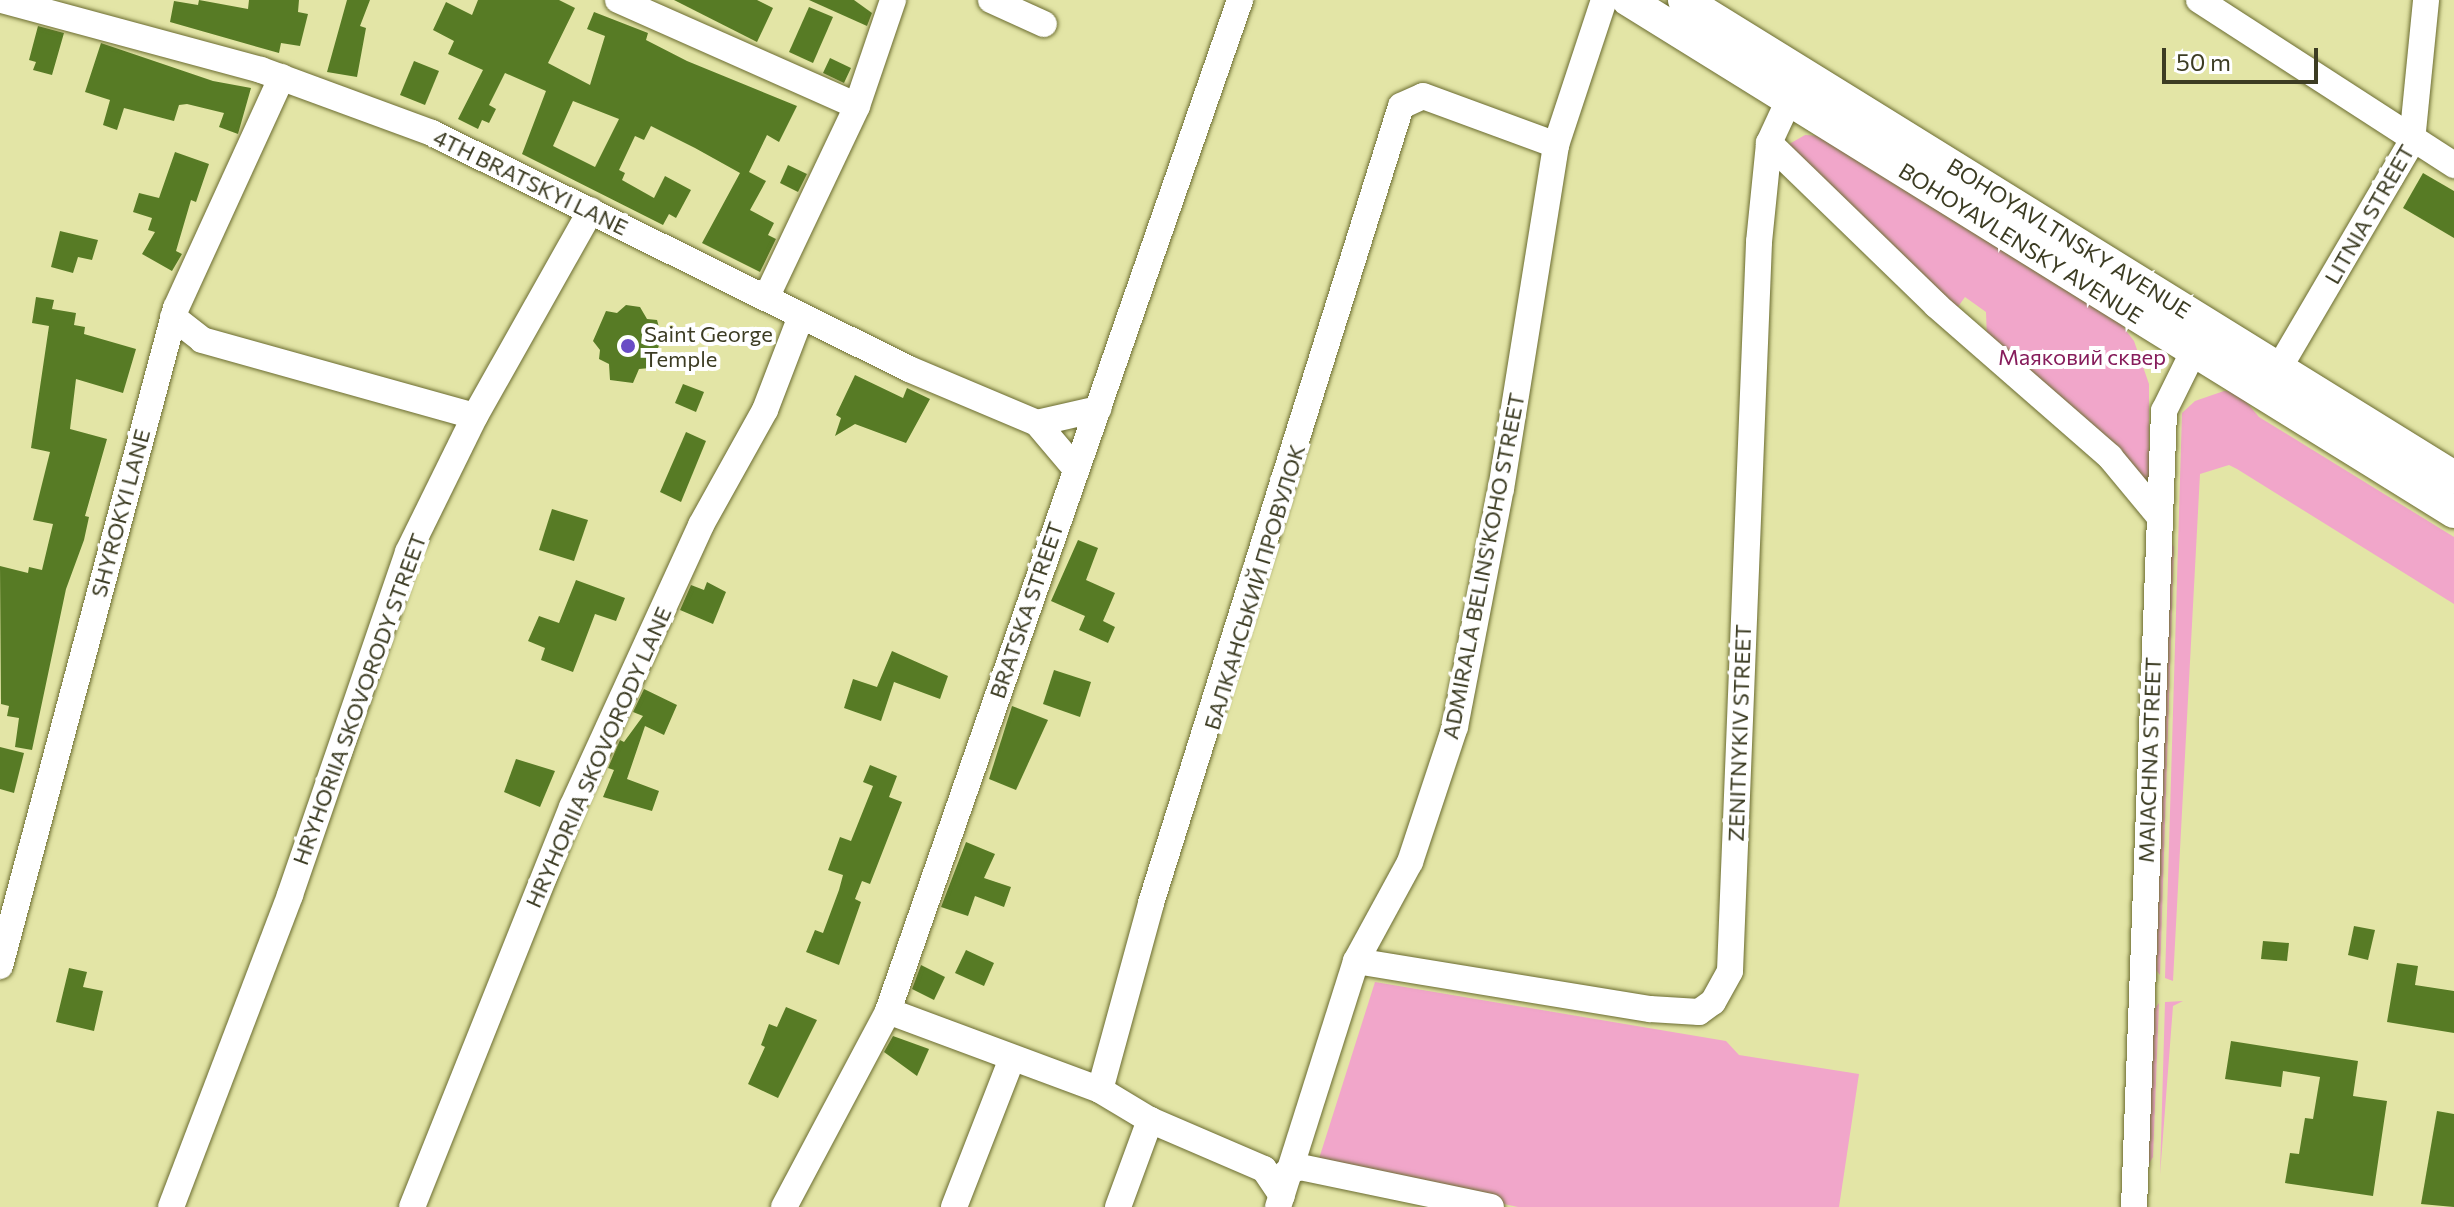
<!DOCTYPE html>
<meta charset="utf-8">
<style>
body{margin:0}
#map{position:relative;width:2454px;height:1207px;overflow:hidden;background:#e3e5a6;font-family:Commissioner,sans-serif}
div>[style]{position:absolute}
[style*='--x']{left:calc(var(--x)*1px);top:calc(var(--y)*1px);width:calc(var(--w)*1px);rotate:calc(var(--a)*1deg)}
.green>*{inset:0;background:#f1a6ca}
.building>*{inset:0;background:#577b25}
.roads{filter:drop-shadow(0 0 2px #6b6c31) drop-shadow(0 0 2px #6b6c31)}
.minor>*{height:26px;margin:-13px;padding:0 13px;transform-origin:13px;border-radius:13px;background:#fff}
.major>*{height:32px;margin:-16px;padding:0 16px;transform-origin:16px;border-radius:16px;background:#fff}
.dots>*{width:22px;height:22px;translate:-50% -50%;box-sizing:border-box;border:4px solid #fff;border-radius:50%}
span{translate:-50% -50%;white-space:nowrap;text-align:center;line-height:1.15;-webkit-text-stroke:8px #fff;paint-order:stroke}
.street-label{font-size:22px;color:#3c3c23}
.poi-label{font-size:22px;color:#3c3c23}
.left{translate:0 -50%;text-align:left}
.park-label{font-size:22px;color:#861c5b}
.scale{position:absolute;left:2162px;top:48px;width:156px;height:36px;box-sizing:border-box;border:4px solid #3c3c23;border-top:0;padding-left:10px;font-size:24px;line-height:28px;white-space:nowrap;color:#3c3c23;-webkit-text-stroke:6px #fff;paint-order:stroke}
</style>
<div id="map">
<div class="green">
<i style="clip-path:polygon(1805px 135px,1822px 136px,2121px 324px,2134px 341px,2149px 384px,2149px 490px,1987px 340px,1986px 312px,1965px 297px,1955px 311px,1784px 147px)"></i>
<i style="clip-path:polygon(2224px 391px,2237px 391px,2259px 417px,2454px 537px,2454px 604px,2237px 469px,2229px 465px,2200px 474px,2173px 981px,2165px 978px,2182px 413px,2195px 401px)"></i>
<i style="clip-path:polygon(2168px 538px,2174px 547px,2160px 975px,2156px 970px)"></i>
<i style="clip-path:polygon(1375px 982px,1726px 1041px,1739px 1055px,1859px 1074px,1839px 1207px,1518px 1207px,1317px 1165px)"></i>
<i style="clip-path:polygon(2183px 1001px,2173px 1006px,2160px 1175px,2165px 1002px)"></i>
<i style="clip-path:polygon(2159px 1003px,2153px 1157px,2145px 1170px,2151px 1013px)"></i>
</div>
<div class="building">
<i style="clip-path:polygon(199px 0,248px 9px,249px 0,299px 0,298px 12px,308px 14px,300px 46px,281px 43px,279px 53px,170px 22px,174px 1px,198px 5px)"></i>
<i style="clip-path:polygon(347px 0,370px 0,360px 26px,366px 28px,357px 77px,327px 72px)"></i>
<i style="clip-path:polygon(evenodd,478px 0,559px 0,575px 8px,548px 63px,590px 85px,605px 36px,587px 29px,594px 12px,648px 33px,646px 40px,687px 61px,797px 106px,779px 142px,767px 135px,749px 172px,766px 181px,750px 210px,774px 223px,768px 235px,776px 239px,760px 272px,702px 243px,740px 173px,695px 148px,651px 126px,644px 140px,635px 136px,619px 170px,625px 173px,622px 180px,654px 198px,665px 176px,691px 190px,676px 218px,669px 214px,663px 225px,522px 154px,546px 91px,505px 73px,489px 105px,496px 109px,489px 123px,482px 120px,478px 129px,458px 119px,483px 70px,448px 54px,454px 41px,433px 30px,446px 2px,472px 15px,478px 0,573px 101px,619px 119px,595px 167px,553px 146px,573px 101px)"></i>
<i style="clip-path:polygon(674px 0,757px 0,773px 8px,757px 42px)"></i>
<i style="clip-path:polygon(809px 0,854px 0,872px 13px,867px 26px)"></i>
<i style="clip-path:polygon(809px 7px,833px 17px,813px 63px,789px 52px)"></i>
<i style="clip-path:polygon(38px 26px,64px 33px,52px 75px,33px 70px,36px 62px,29px 60px)"></i>
<i style="clip-path:polygon(101px 43px,213px 81px,251px 88px,238px 134px,219px 127px,224px 113px,187px 104px,179px 105px,174px 121px,124px 108px,117px 130px,103px 125px,110px 100px,85px 92px)"></i>
<i style="clip-path:polygon(830px 58px,851px 68px,844px 83px,823px 73px)"></i>
<i style="clip-path:polygon(414px 61px,439px 71px,425px 105px,400px 95px)"></i>
<i style="clip-path:polygon(175px 152px,209px 164px,196px 202px,191px 200px,176px 251px,182px 254px,172px 271px,142px 254px,155px 232px,148px 230px,152px 218px,133px 212px,139px 193px,159px 198px)"></i>
<i style="clip-path:polygon(788px 165px,807px 174px,798px 192px,780px 183px)"></i>
<i style="clip-path:polygon(2423px 173px,2454px 191px,2454px 238px,2403px 208px)"></i>
<i style="clip-path:polygon(60px 231px,98px 240px,92px 260px,78px 257px,73px 273px,51px 267px)"></i>
<i style="clip-path:polygon(36px 297px,54px 300px,52px 309px,76px 313px,74px 325px,85px 327px,84px 334px,136px 349px,123px 393px,76px 379px,70px 429px,107px 439px,85px 516px,89px 517px,84px 540px,66px 589px,32px 750px,15px 747px,19px 718px,7px 716px,9px 706px,1px 704px,0 566px,28px 573px,29px 567px,42px 570px,53px 524px,33px 520px,50px 452px,31px 448px,49px 326px,32px 323px)"></i>
<i style="clip-path:polygon(626px 305px,640px 307px,647px 319px,657px 320px,662px 338px,650px 368px,639px 369px,633px 383px,610px 380px,609px 364px,599px 359px,600px 350px,593px 341px,606px 311px,617px 313px)"></i>
<i style="clip-path:polygon(855px 375px,903px 398px,907px 388px,930px 399px,906px 443px,855px 424px,835px 436px,841px 418px,836px 415px)"></i>
<i style="clip-path:polygon(683px 384px,704px 392px,696px 412px,675px 403px)"></i>
<i style="clip-path:polygon(686px 432px,706px 441px,681px 502px,660px 492px)"></i>
<i style="clip-path:polygon(552px 509px,588px 520px,574px 561px,539px 550px)"></i>
<i style="clip-path:polygon(1078px 540px,1098px 548px,1086px 580px,1115px 593px,1103px 621px,1115px 627px,1108px 643px,1079px 630px,1085px 616px,1051px 601px)"></i>
<i style="clip-path:polygon(576px 580px,625px 598px,616px 621px,595px 614px,573px 672px,541px 660px,545px 648px,528px 641px,539px 616px,559px 623px)"></i>
<i style="clip-path:polygon(707px 582px,726px 592px,713px 624px,680px 610px,691px 585px,704px 590px)"></i>
<i style="clip-path:polygon(892px 651px,948px 676px,940px 699px,894px 682px,881px 721px,844px 708px,853px 679px,877px 687px)"></i>
<i style="clip-path:polygon(1054px 670px,1091px 682px,1080px 717px,1043px 704px)"></i>
<i style="clip-path:polygon(644px 689px,677px 705px,664px 735px,645px 726px,627px 779px,659px 791px,652px 811px,603px 797px,614px 770px,608px 768px,620px 740px,624px 742px,643px 716px,633px 712px)"></i>
<i style="clip-path:polygon(1012px 706px,1048px 720px,1016px 790px,989px 779px)"></i>
<i style="clip-path:polygon(0 747px,24px 753px,14px 793px,0 789px)"></i>
<i style="clip-path:polygon(516px 759px,555px 771px,540px 807px,504px 792px)"></i>
<i style="clip-path:polygon(870px 765px,897px 776px,889px 797px,902px 802px,870px 884px,862px 881px,855px 899px,861px 902px,839px 965px,806px 952px,815px 930px,823px 933px,839px 890px,843px 875px,828px 870px,840px 837px,851px 841px,873px 786px,863px 782px)"></i>
<i style="clip-path:polygon(966px 842px,995px 854px,984px 878px,1011px 887px,1004px 907px,975px 896px,968px 916px,941px 907px)"></i>
<i style="clip-path:polygon(2354px 926px,2375px 930px,2368px 960px,2348px 955px)"></i>
<i style="clip-path:polygon(2263px 941px,2289px 943px,2287px 961px,2261px 959px)"></i>
<i style="clip-path:polygon(966px 950px,994px 963px,984px 986px,955px 973px)"></i>
<i style="clip-path:polygon(2397px 963px,2418px 966px,2415px 985px,2454px 991px,2454px 1033px,2387px 1022px)"></i>
<i style="clip-path:polygon(921px 965px,945px 977px,934px 1000px,912px 989px)"></i>
<i style="clip-path:polygon(69px 968px,87px 972px,83px 987px,103px 991px,94px 1031px,56px 1022px)"></i>
<i style="clip-path:polygon(786px 1007px,817px 1020px,778px 1098px,748px 1084px,765px 1047px,761px 1045px,769px 1024px,777px 1027px)"></i>
<i style="clip-path:polygon(893px 1036px,929px 1049px,917px 1076px,884px 1052px)"></i>
<i style="clip-path:polygon(2231px 1041px,2358px 1061px,2353px 1096px,2387px 1101px,2373px 1196px,2285px 1183px,2290px 1153px,2299px 1154px,2305px 1118px,2313px 1119px,2320px 1077px,2283px 1071px,2281px 1087px,2225px 1079px)"></i>
<i style="clip-path:polygon(2437px 1111px,2454px 1114px,2454px 1207px,2421px 1204px)"></i>
</div>
<div class="roads">
<div class="minor">
<i style="--x:2;--y:0;--w:268;--a:15.1"></i>
<i style="--x:261;--y:70;--w:182;--a:20.2"></i>
<i style="--x:432;--y:133;--w:532;--a:26.32"></i>
<i style="--x:909;--y:369;--w:139;--a:22.9"></i>
<i style="--x:1037;--y:423;--w:59;--a:49.8"></i>
<i style="--x:618;--y:0;--w:261;--a:23.9"></i>
<i style="--x:991;--y:0;--w:58;--a:24.4"></i>
<i style="--x:2199;--y:0;--w:304;--a:32.9"></i>
<i style="--x:1769;--y:143;--w:233;--a:44.1"></i>
<i style="--x:1936;--y:305;--w:231;--a:41.1"></i>
<i style="--x:2110;--y:457;--w:77;--a:50.3"></i>
<i style="--x:766;--y:298;--w:212;--a:-64.6"></i>
<i style="--x:857;--y:106;--w:112;--a:-71.2"></i>
<i style="--x:173;--y:317;--w:37;--a:38"></i>
<i style="--x:202;--y:340;--w:283;--a:15.6"></i>
<i style="--x:2279;--y:368;--w:263;--a:-59.6"></i>
<i style="--x:2412;--y:141;--w:142;--a:-84.3"></i>
<i style="--x:1037;--y:423;--w:63;--a:-12.9"></i>
<i style="--x:1356;--y:961;--w:298;--a:9.3"></i>
<i style="--x:1650;--y:1009;--w:49;--a:3.5"></i>
<i style="--x:1699;--y:1012;--w:17;--a:-36"></i>
<i style="--x:1713;--y:1002;--w:35;--a:-61"></i>
<i style="--x:1730;--y:971;--w:730;--a:-87.72"></i>
<i style="--x:1759;--y:242;--w:100;--a:-84.2"></i>
<i style="--x:1769;--y:143;--w:47;--a:-65.1"></i>
<i style="--x:0;--y:966;--w:681;--a:-75.03"></i>
<i style="--x:176;--y:308;--w:254;--a:-65.4"></i>
<i style="--x:888;--y:1011;--w:226;--a:20.4"></i>
<i style="--x:1100;--y:1090;--w:58;--a:31"></i>
<i style="--x:1150;--y:1120;--w:124;--a:23.3"></i>
<i style="--x:1264;--y:1169;--w:32;--a:56"></i>
<i style="--x:1100;--y:1090;--w:194;--a:-74.7"></i>
<i style="--x:1151;--y:903;--w:835;--a:-72.58"></i>
<i style="--x:1401;--y:106;--w:24;--a:-24"></i>
<i style="--x:1423;--y:96;--w:142;--a:20.2"></i>
<i style="--x:1286;--y:1173;--w:15;--a:-23"></i>
<i style="--x:1300;--y:1167;--w:195;--a:11.8"></i>
<i style="--x:171;--y:1207;--w:334;--a:-69.1"></i>
<i style="--x:290;--y:895;--w:363;--a:-71"></i>
<i style="--x:408;--y:552;--w:152;--a:-63.8"></i>
<i style="--x:475;--y:416;--w:236;--a:-60.6"></i>
<i style="--x:412;--y:1207;--w:431;--a:-68.2"></i>
<i style="--x:572;--y:807;--w:310;--a:-65.4"></i>
<i style="--x:701;--y:525;--w:132;--a:-60.9"></i>
<i style="--x:765;--y:410;--w:101;--a:-69"></i>
<i style="--x:784;--y:1207;--w:222;--a:-62"></i>
<i style="--x:888;--y:1011;--w:1071;--a:-70.8"></i>
<i style="--x:954;--y:1207;--w:160;--a:-68.7"></i>
<i style="--x:1118;--y:1207;--w:93;--a:-69.8"></i>
<i style="--x:1278;--y:1207;--w:258;--a:-72.4"></i>
<i style="--x:1356;--y:961;--w:113;--a:-61.4"></i>
<i style="--x:1410;--y:862;--w:142;--a:-71.6"></i>
<i style="--x:1455;--y:727;--w:242;--a:-79.1"></i>
<i style="--x:1501;--y:489;--w:348;--a:-80.9"></i>
<i style="--x:1556;--y:145;--w:153;--a:-71.7"></i>
<i style="--x:2134;--y:1207;--w:797;--a:-87.84"></i>
<i style="--x:2164;--y:411;--w:88;--a:-63.7"></i>
</div>
<div class="major">
<i style="--x:1628;--y:0;--w:972;--a:31.79"></i>
<i style="--x:1684;--y:0;--w:906;--a:31.78"></i>
</div>
</div>
<div class="dots">
<i style="left:628px;top:346px;background:#694cc5"></i>
</div>
<div class="street-label">
<span style="left:531px;top:182px;rotate:26deg">4TH BRATSKYI LANE</span>
<span style="left:2369px;top:214px;rotate:-60deg">LITNIA STREET</span>
<span style="left:2069px;top:238px;rotate:32deg">BOHOYAVLTNSKY AVENUE</span>
<span style="left:2021px;top:243px;rotate:32deg">BOHOYAVLENSKY AVENUE</span>
<span style="left:120px;top:513px;rotate:-75deg">SHYROKYI LANE</span>
<span style="left:1483px;top:566px;rotate:-79deg">ADMIRALA BELINS'KOHO STREET</span>
<span style="left:1254px;top:587px;rotate:-73deg">БАЛКАНСЬКИЙ ПРОВУЛОК</span>
<span style="left:1026px;top:610px;rotate:-71deg">BRATSKA STREET</span>
<span style="left:359px;top:699px;rotate:-70deg">HRYHORIIA SKOVORODY STREET</span>
<span style="left:1739px;top:733px;rotate:-88deg">ZENITNYKIV STREET</span>
<span style="left:598px;top:757px;rotate:-66deg">HRYHORIIA SKOVORODY LANE</span>
<span style="left:2149px;top:760px;rotate:-88deg">MAIACHNA STREET</span>
</div>
<div class="poi-label">
<span class="left" style="left:644px;top:346px">Saint George<br>Temple</span>
</div>
<div class="park-label">
<span style="left:2082px;top:357px">Маяковий сквер</span>
</div>
<div class="scale">50 m</div>
</div>
